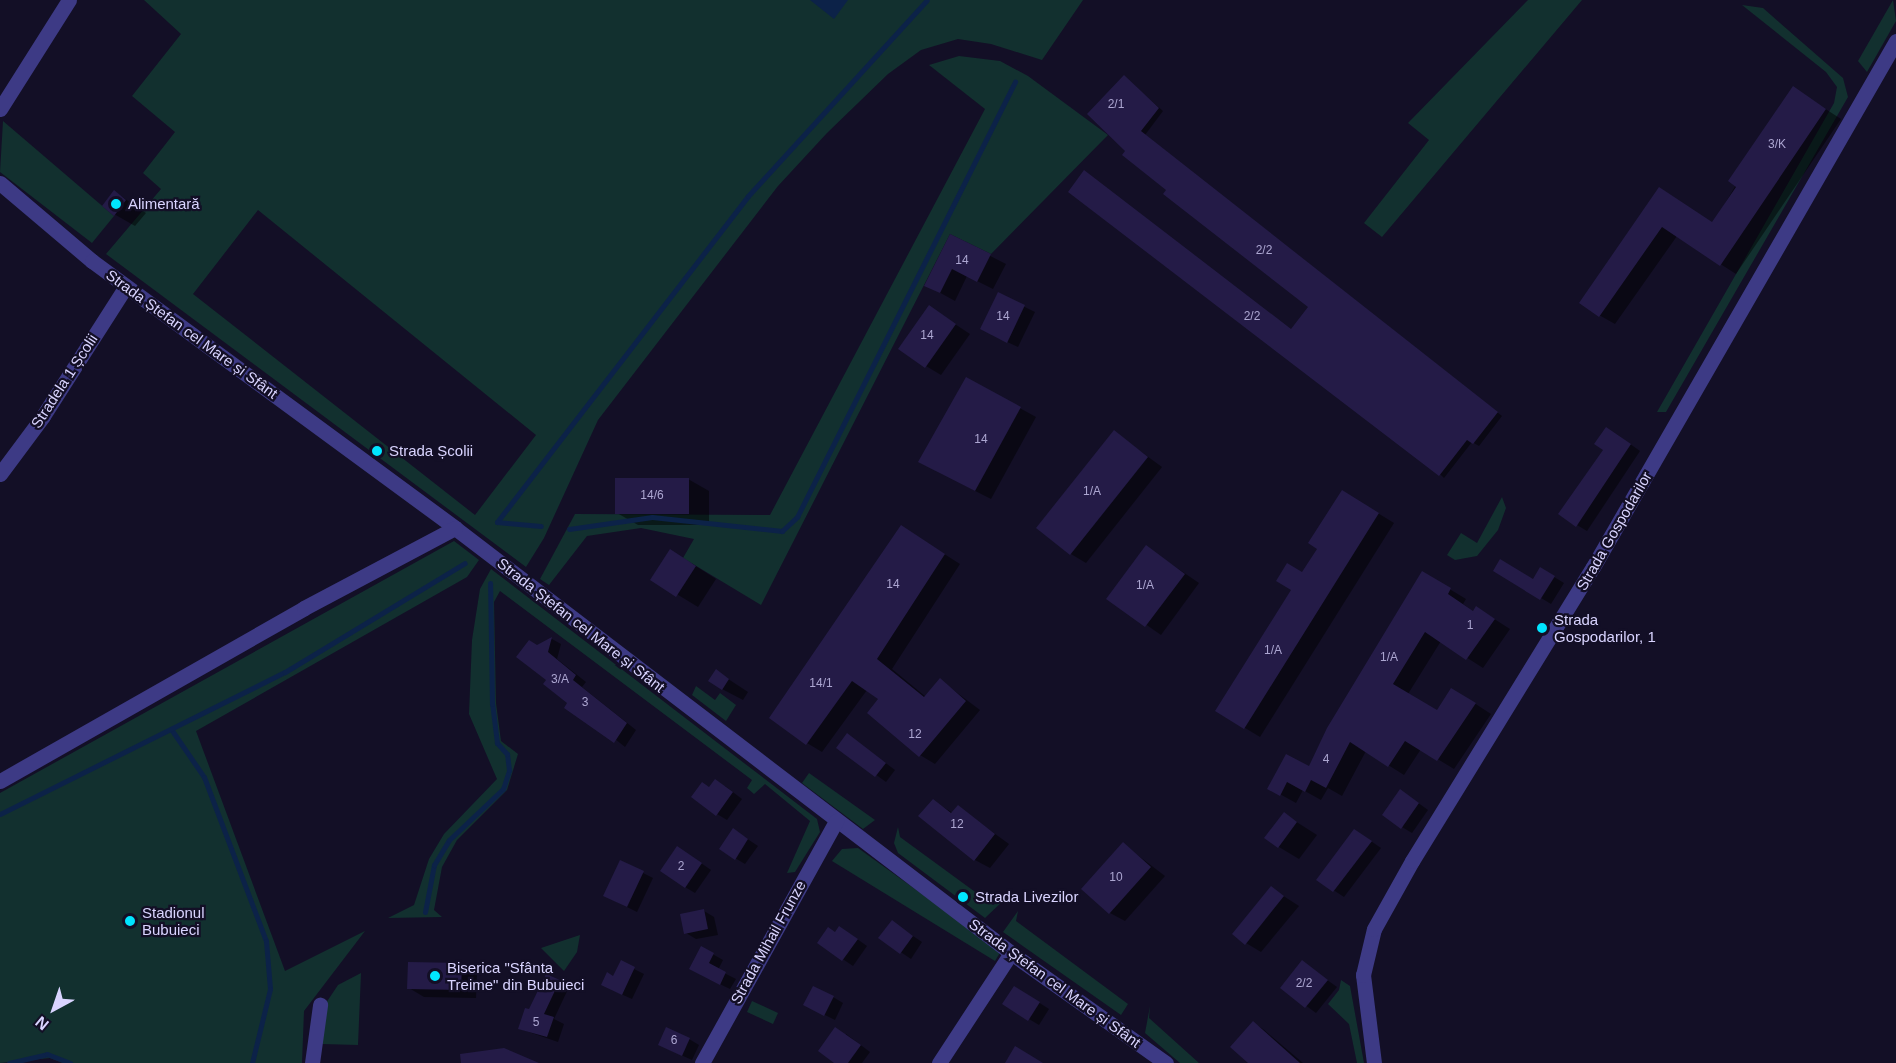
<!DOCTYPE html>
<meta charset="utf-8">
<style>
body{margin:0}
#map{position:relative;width:1896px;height:1063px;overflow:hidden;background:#130f26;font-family:Helvetica,sans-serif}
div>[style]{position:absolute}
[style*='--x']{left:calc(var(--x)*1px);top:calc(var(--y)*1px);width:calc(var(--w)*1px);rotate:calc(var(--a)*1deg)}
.green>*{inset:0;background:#12302f}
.water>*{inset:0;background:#0c2248}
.shadow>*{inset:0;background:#0007}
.stream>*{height:5px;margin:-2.5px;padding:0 2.5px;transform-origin:2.5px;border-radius:2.5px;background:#0c2248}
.building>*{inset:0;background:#241b47}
.minor>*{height:15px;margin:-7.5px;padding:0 7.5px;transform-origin:7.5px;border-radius:7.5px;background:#3d3a85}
.dots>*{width:16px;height:16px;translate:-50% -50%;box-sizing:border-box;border:3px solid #130f26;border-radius:50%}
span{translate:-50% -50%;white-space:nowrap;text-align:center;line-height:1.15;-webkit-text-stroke:4.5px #130f26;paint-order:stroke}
.number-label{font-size:12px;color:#aca6d1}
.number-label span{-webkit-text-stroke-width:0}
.poi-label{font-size:15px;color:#d9d4ff}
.left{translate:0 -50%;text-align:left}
.street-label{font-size:15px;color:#d9d4ff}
.north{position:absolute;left:24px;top:979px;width:60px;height:60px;-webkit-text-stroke:4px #130f26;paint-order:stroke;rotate:220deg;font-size:16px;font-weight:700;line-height:24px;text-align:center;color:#d9d4ff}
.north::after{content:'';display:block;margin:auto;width:21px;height:27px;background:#d9d4ff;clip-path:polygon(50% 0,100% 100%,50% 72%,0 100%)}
</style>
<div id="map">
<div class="green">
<i style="clip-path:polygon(evenodd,144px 0,1083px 0,1042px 60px,991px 44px,958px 39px,921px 50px,888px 74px,827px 133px,778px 186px,598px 420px,544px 538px,526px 567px,106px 254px,161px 189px,143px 173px,175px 132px,132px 96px,181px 34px,144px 0,258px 210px,536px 435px,475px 515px,193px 294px,258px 210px)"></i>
<i style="clip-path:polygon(1528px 0,1582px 0,1382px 237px,1364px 223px,1429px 140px,1408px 123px)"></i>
<i style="clip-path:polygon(1893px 0,1896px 21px,1867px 72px,1858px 61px)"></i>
<i style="clip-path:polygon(1742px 5px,1763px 8px,1843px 78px,1848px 97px,1666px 412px,1657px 412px,1834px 103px,1837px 87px,1826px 72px)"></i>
<i style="clip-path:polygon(959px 56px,1000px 61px,1028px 76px,1108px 135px,991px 254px,950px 234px,761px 605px,683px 558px,694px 539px,641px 528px,587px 536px,549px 585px,540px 579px,575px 514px,770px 515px,985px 109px,929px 65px)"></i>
<i style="clip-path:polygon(3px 121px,114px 216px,92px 243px,0 172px)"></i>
<i style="clip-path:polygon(1502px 497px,1506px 508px,1498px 530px,1477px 556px,1455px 560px,1447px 555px,1461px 533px,1477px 543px)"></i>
<i style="clip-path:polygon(454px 541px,479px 560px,467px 577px,196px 731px,285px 971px,365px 931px,304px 1011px,302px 1063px,63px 1063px,50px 1058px,0 1063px,0 793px)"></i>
<i style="clip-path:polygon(491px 569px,817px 819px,820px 832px,795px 872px,787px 873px,810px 821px,765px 784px,754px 794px,747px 788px,752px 780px,500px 591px,494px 602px,496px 703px,501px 741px,518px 754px,507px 790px,457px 840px,442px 867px,434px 910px,442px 917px,388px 918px,414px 905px,429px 859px,444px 834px,497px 779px,469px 714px,472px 640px,480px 589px)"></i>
<i style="clip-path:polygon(696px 686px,715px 700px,720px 693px,736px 705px,726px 721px,692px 695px)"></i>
<i style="clip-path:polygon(809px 773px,875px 820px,863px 829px,802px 783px)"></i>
<i style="clip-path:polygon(898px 827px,900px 837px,993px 905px,1004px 900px,985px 918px,898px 853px,894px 843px)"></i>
<i style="clip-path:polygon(858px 848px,1001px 951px,995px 961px,832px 861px,842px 849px)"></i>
<i style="clip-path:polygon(1018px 911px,1016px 921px,1128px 1004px,1121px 1015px,1003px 932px)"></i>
<i style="clip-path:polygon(580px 935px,577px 952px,564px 971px,541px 948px)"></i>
<i style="clip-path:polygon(361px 973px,358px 1045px,322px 1044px,326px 1003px,338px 985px)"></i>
<i style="clip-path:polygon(1341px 980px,1350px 986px,1364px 1063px,1357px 1063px,1349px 1024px,1328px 1004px,1339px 990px)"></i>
<i style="clip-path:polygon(752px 1001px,778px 1013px,773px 1024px,747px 1012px)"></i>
<i style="clip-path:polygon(1150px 1006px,1149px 1018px,1199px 1063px,1180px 1063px,1145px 1033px)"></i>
</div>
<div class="water">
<i style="clip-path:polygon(810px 0,848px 0,834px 19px)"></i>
</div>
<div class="shadow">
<i style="clip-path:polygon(1124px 77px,1163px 111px,1145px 135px,1502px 416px,1479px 446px,1472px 442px,1444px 478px,1292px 330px,1310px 307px,1127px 151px)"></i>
<i style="clip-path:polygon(1793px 88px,1841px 119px,1736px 274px,1677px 236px,1615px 324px,1599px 315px,1659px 189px,1713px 224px)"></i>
<i style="clip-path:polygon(115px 192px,146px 213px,135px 226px,114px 214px)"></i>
<i style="clip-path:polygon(951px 236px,1006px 264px,993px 289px,967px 276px,955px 301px,926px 285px)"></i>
<i style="clip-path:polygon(998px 294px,1035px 312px,1018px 347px,992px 335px)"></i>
<i style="clip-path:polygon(929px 307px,970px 334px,941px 375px,926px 366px)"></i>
<i style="clip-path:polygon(967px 379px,1036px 417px,991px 499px,936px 471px)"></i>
<i style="clip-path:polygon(1114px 432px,1162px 467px,1086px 563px,1071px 554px)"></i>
<i style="clip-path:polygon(1616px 434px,1640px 451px,1587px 531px,1577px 525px,1605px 450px)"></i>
<i style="clip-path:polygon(688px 479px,709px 491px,709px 525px,638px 525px,617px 513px)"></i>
<i style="clip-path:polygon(1358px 501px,1394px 523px,1260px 737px,1217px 711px,1303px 573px)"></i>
<i style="clip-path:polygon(916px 536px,960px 564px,892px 669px,926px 697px,940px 680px,980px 710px,935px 764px,920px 755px,880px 699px,867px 690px,822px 752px,807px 743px)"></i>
<i style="clip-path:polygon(1146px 547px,1199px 583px,1161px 635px,1108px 598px)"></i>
<i style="clip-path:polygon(691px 563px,716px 579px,698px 607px,652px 579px)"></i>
<i style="clip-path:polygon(1541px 569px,1564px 583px,1551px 604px,1495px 570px,1533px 581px)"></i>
<i style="clip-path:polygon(1423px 573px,1466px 599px,1463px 604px,1474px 612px,1477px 608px,1510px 629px,1483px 668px,1441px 641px,1408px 694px,1438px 712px,1468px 699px,1491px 714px,1454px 769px,1421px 749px,1404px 775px,1366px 751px,1342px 796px,1328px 788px,1321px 800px,1303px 790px,1296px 803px,1269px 788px,1310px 769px)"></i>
<i style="clip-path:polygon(552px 639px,561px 644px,557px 659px,586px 682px,582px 687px,636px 730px,625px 747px,570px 703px,548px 680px,538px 646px)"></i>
<i style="clip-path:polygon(716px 671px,748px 692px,743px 700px,722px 689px)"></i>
<i style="clip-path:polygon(848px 735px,895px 770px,886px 782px,838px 747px)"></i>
<i style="clip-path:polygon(725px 786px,742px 799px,727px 820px,717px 814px,710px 789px)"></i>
<i style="clip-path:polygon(1410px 797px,1428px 810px,1412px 833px,1402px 827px)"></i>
<i style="clip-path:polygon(933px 801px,953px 813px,958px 807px,1009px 844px,990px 868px,975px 860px)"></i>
<i style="clip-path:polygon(1284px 814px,1317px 835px,1299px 859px,1279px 847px)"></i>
<i style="clip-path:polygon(743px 836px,758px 846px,745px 864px,735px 858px)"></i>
<i style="clip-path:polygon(1365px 837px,1381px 848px,1344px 897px,1318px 880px)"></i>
<i style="clip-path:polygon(1123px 844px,1165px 876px,1125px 921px,1110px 913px)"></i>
<i style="clip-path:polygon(688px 854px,711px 870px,695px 893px,685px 887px)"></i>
<i style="clip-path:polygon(643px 873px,653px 878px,637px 912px,615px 901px)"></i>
<i style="clip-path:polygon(1271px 888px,1299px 906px,1261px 952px,1246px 943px)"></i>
<i style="clip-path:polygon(704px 911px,714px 917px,718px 935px,696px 939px,686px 933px)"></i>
<i style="clip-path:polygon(892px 922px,922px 942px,911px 959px,880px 938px)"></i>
<i style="clip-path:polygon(836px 934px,850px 934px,867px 946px,853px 966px,819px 943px)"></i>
<i style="clip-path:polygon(702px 948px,723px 960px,718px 970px,736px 979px,730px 989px,701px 975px)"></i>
<i style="clip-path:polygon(1302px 962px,1337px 987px,1316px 1013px,1282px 988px)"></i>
<i style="clip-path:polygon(462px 965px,477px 974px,476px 998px,424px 997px,409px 988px)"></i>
<i style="clip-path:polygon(634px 969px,644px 974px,632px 999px,612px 990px)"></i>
<i style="clip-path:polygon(559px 981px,569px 987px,554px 1019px,564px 1024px,558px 1042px,520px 1029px,530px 1011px)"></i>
<i style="clip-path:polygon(1024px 993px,1049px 1009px,1039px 1025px,1029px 1019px)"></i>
<i style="clip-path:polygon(833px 997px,843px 1003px,835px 1020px,815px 1010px)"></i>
<i style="clip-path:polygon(1253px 1023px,1263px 1029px,1303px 1063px,1253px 1063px)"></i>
<i style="clip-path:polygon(846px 1034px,870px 1052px,862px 1063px,837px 1063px)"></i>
<i style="clip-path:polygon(689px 1039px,699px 1045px,692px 1060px,670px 1050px)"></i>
</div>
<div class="stream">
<i style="--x:497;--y:522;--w:411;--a:-52.4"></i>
<i style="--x:748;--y:196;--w:265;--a:-47.6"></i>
<i style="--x:497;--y:522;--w:44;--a:5.2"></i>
<i style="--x:569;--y:529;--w:84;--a:-8.2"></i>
<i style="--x:652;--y:517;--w:131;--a:6.1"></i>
<i style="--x:782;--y:531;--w:21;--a:-43"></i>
<i style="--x:797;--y:517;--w:487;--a:-63.4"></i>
<i style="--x:171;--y:729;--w:58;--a:55.5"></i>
<i style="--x:204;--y:777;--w:175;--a:69.3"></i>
<i style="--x:266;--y:941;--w:48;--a:85.2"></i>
<i style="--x:270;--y:989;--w:76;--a:103.7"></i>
<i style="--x:0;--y:814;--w:318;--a:-26.5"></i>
<i style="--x:285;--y:672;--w:210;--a:-31.2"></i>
<i style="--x:425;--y:912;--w:48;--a:-79.2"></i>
<i style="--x:434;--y:865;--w:29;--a:-59"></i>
<i style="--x:449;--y:840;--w:74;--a:-43.4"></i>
<i style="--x:503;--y:789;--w:20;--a:-72"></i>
<i style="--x:509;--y:770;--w:16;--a:-97"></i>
<i style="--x:507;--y:754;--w:15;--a:-132"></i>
<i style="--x:497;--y:743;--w:39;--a:-97"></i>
<i style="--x:492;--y:704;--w:121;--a:-90.9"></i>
<i style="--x:9;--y:1063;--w:39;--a:-13"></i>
<i style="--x:47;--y:1054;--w:25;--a:21"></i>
</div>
<div class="building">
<i style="clip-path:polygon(1124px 75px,1159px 108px,1141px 131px,1498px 412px,1473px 444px,1467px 440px,1439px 476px,1068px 192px,1084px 170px,1291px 329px,1308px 307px,1163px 194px,1166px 190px,1122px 155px,1125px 151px,1087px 114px)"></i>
<i style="clip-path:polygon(1793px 86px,1826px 109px,1720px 266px,1662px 227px,1599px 317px,1579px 303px,1659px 187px,1712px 222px,1736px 187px,1728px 181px)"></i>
<i style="clip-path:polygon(114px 190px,126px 200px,114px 216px,102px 206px)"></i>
<i style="clip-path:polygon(950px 234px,991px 254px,977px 282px,952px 269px,940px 293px,924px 286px)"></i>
<i style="clip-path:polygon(998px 292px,1025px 305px,1007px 343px,980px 329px)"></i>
<i style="clip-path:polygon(929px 305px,956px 324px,925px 368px,898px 349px)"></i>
<i style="clip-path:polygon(966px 377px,1021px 407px,975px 491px,918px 462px)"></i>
<i style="clip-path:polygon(1606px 427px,1631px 444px,1576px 527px,1558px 514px,1603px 450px,1594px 444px)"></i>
<i style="clip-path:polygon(1114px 430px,1148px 457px,1070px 555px,1036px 528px)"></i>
<i style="clip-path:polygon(615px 478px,689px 478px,689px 514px,615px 514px)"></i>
<i style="clip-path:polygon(1342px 490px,1379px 513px,1244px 729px,1215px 711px,1291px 590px,1276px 581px,1287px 563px,1302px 572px,1317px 549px,1308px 543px)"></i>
<i style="clip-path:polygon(901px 525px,945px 554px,877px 659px,924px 697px,940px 678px,966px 701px,919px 757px,867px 713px,878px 699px,852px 681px,806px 745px,769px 718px)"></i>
<i style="clip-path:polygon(1146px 545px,1185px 574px,1145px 627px,1106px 599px)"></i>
<i style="clip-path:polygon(670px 549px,696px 566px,676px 597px,650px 580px)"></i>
<i style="clip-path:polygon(1500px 559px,1533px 579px,1540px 567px,1555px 576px,1540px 600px,1493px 571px)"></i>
<i style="clip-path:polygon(1422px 571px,1451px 588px,1448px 594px,1473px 611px,1476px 606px,1495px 619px,1466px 660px,1425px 632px,1393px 684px,1437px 710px,1451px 688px,1476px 703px,1437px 761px,1405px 741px,1388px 767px,1350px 742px,1326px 788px,1311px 780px,1305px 792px,1287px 782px,1280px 796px,1267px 789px,1286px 754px,1309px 766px,1327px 728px)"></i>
<i style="clip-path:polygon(552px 637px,548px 652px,576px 675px,573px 680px,627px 723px,614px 743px,564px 708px,567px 703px,543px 684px,546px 680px,516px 657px,529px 640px,537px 645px)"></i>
<i style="clip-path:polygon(716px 669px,729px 679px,722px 690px,708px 681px)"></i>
<i style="clip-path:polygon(847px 733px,886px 763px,875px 777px,836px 748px)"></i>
<i style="clip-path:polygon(715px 779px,733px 792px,716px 816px,691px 797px,702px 782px,709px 787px)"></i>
<i style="clip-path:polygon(1400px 789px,1419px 803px,1401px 829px,1382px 815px)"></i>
<i style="clip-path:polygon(933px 799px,951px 813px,958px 805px,995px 834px,974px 861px,918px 816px)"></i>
<i style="clip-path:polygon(1284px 812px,1297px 822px,1278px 848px,1264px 838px)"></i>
<i style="clip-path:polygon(733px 828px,748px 839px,735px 860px,719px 849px)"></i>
<i style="clip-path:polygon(1354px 829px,1372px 841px,1333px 892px,1316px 880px)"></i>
<i style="clip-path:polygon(1123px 842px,1151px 867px,1109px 914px,1081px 889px)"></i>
<i style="clip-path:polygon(677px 846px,702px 863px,685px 888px,660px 871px)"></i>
<i style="clip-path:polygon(620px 860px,644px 871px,627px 907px,603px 896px)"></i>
<i style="clip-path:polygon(1271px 886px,1284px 896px,1245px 945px,1232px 934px)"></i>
<i style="clip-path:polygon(704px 909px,708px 929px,684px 934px,680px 914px)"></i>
<i style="clip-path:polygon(892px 920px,913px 936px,900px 954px,878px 938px)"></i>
<i style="clip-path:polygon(839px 926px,858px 939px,842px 961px,817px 943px,828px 927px,835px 932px)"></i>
<i style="clip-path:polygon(701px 946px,714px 953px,709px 963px,726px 972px,720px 985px,689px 969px)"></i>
<i style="clip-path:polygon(621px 960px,635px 967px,622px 995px,601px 985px,607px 972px,613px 976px)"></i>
<i style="clip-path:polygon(1302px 960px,1328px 980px,1305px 1008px,1280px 988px)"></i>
<i style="clip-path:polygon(408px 962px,462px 963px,461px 990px,407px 989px)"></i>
<i style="clip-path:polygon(546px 974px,560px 980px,544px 1014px,554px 1017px,547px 1037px,518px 1029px,525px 1008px,529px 1009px)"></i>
<i style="clip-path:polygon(813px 986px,834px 996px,824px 1016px,803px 1005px)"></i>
<i style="clip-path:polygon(1014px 986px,1040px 1002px,1028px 1021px,1002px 1004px)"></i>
<i style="clip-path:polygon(1253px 1021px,1300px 1063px,1248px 1063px,1230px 1047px)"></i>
<i style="clip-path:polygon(666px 1027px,690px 1038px,682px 1056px,658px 1045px)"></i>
<i style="clip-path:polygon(835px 1027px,861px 1045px,848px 1063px,834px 1063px,818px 1051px)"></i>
<i style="clip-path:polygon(1015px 1046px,1043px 1063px,1005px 1063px)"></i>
<i style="clip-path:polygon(504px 1048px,539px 1063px,461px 1063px,460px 1054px)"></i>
</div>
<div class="minor">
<i style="--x:0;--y:109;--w:129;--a:-57.7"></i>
<i style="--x:0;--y:183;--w:121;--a:40.3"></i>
<i style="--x:92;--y:261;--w:451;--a:36.3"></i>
<i style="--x:455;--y:528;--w:700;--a:37.39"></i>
<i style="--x:1011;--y:953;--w:190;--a:35.4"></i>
<i style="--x:0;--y:474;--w:72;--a:-53.4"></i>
<i style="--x:43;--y:416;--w:154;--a:-57.4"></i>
<i style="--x:0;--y:781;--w:350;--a:-29.6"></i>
<i style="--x:304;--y:608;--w:171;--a:-27.9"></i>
<i style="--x:312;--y:1063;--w:59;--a:-82.1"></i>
<i style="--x:702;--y:1063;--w:277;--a:-61"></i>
<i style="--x:939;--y:1063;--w:131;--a:-56.8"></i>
<i style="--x:1374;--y:1063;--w:89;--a:-97.1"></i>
<i style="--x:1363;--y:975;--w:47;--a:-76.6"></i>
<i style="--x:1374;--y:929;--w:78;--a:-60.8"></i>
<i style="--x:1412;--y:861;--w:345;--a:-58.4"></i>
<i style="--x:1593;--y:567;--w:607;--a:-60.06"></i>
</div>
<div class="dots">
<i style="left:116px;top:204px;background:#00e5ff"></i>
<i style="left:377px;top:451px;background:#00e5ff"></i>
<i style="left:1542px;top:628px;background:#00e5ff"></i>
<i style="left:963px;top:897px;background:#00e5ff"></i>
<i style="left:130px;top:921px;background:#00e5ff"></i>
<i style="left:435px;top:976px;background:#00e5ff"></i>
</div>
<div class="number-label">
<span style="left:1116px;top:105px">2/1</span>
<span style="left:1777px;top:145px">3/K</span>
<span style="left:1264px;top:251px">2/2</span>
<span style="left:962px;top:261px">14</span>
<span style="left:1003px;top:317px">14</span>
<span style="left:1252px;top:317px">2/2</span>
<span style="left:927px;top:336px">14</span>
<span style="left:981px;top:440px">14</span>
<span style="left:1092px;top:492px">1/A</span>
<span style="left:652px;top:496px">14/6</span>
<span style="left:893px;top:585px">14</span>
<span style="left:1145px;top:586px">1/A</span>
<span style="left:1470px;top:626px">1</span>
<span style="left:1273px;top:651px">1/A</span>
<span style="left:1389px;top:658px">1/A</span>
<span style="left:560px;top:680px">3/A</span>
<span style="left:821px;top:684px">14/1</span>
<span style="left:585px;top:703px">3</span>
<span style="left:915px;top:735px">12</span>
<span style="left:1326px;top:760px">4</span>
<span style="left:957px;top:825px">12</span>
<span style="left:681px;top:867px">2</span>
<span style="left:1116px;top:878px">10</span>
<span style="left:1304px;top:984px">2/2</span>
<span style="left:536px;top:1023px">5</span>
<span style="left:674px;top:1041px">6</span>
</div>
<div class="poi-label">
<span class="left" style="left:128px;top:204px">Alimentară</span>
<span class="left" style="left:389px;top:451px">Strada Școlii</span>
<span class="left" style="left:1554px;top:628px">Strada<br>Gospodarilor, 1</span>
<span class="left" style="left:975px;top:897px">Strada Livezilor</span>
<span class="left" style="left:142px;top:921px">Stadionul<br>Bubuieci</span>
<span class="left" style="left:447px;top:976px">Biserica "Sfânta<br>Treime" din Bubuieci</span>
</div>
<div class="street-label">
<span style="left:192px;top:334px;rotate:36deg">Strada Ștefan cel Mare și Sfânt</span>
<span style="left:64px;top:381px;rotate:-57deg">Stradela 1 Școlii</span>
<span style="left:1614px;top:531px;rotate:-60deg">Strada Gospodarilor</span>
<span style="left:581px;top:625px;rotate:38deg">Strada Ștefan cel Mare și Sfânt</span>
<span style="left:768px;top:942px;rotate:-61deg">Strada Mihail Frunze</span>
<span style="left:1055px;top:983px;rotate:36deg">Strada Ștefan cel Mare și Sfânt</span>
</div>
<div class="north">N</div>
</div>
